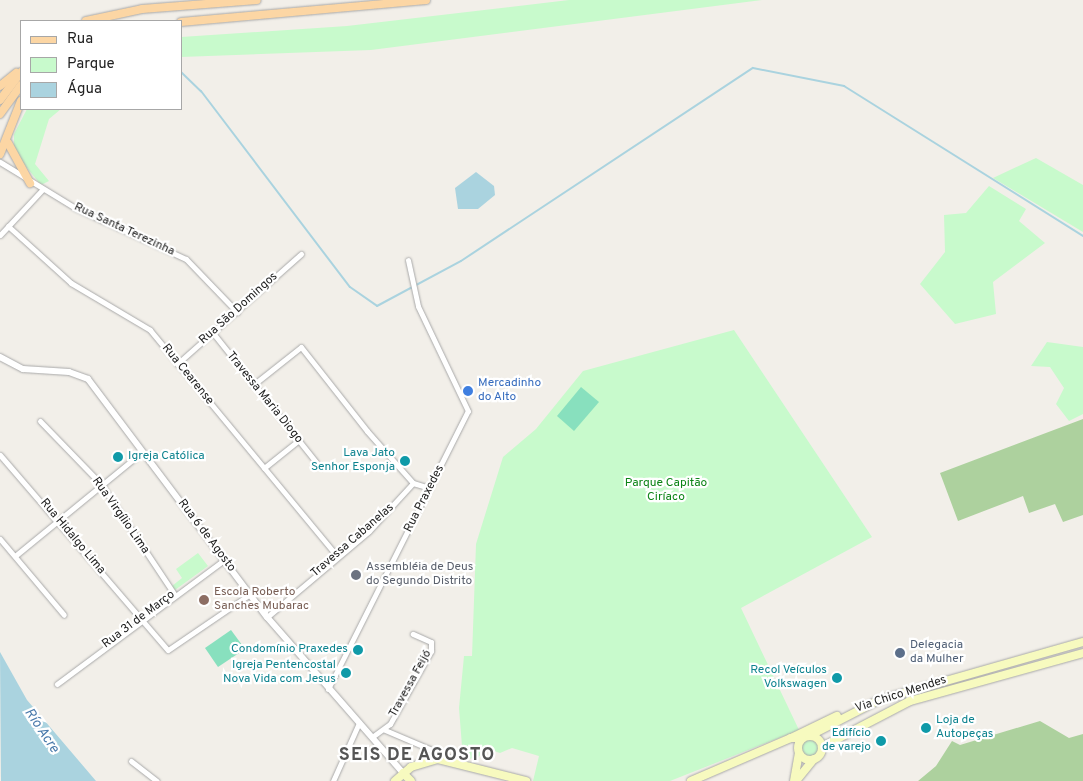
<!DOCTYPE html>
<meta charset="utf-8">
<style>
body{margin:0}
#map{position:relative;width:1083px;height:781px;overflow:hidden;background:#f2efe9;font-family:Overpass,sans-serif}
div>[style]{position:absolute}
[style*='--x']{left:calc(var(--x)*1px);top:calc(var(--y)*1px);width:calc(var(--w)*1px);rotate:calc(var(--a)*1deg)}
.forest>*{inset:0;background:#add19e}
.park>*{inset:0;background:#c8facc}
.round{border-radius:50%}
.pitch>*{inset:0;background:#88e0be}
.water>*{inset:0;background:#aad3df}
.stream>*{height:2px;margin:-1px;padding:0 1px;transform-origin:1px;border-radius:1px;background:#aad3df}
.roads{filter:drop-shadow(0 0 1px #a9a9a9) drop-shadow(0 0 1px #a9a9a9)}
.minor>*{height:5px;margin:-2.5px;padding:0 2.5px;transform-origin:2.5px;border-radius:2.5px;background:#fff}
.tertiary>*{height:6px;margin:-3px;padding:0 3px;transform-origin:3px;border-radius:3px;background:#fff}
.secondary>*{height:8px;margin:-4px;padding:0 4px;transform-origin:4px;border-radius:4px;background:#f7fabf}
.secondary>.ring{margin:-4px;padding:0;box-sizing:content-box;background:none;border:8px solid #f7fabf;border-radius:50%}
.primary>*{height:8px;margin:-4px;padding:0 4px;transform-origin:4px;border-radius:4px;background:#fcd6a4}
.dots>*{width:14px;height:14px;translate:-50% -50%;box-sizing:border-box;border:2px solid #fff;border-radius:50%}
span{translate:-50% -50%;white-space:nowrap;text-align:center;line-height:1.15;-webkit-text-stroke:4.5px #fff;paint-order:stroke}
.street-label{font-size:12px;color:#222}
.shop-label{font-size:12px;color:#366cbe}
.left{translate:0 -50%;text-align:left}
.culture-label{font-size:12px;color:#0d838f}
.right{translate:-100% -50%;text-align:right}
.park-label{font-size:12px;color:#0c8416}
.worship-label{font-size:12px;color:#5b616d}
.education-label{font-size:12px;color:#785e54}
.service-label{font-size:12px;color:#4e5e75}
.water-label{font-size:14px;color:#4a7aab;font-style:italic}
.district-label{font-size:18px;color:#555;font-weight:700;letter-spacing:1px}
.legend{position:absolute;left:20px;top:20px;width:162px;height:90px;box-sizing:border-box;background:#fff;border:1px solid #a7a7a7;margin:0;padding:6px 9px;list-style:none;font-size:15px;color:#222}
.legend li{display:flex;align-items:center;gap:10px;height:25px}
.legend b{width:25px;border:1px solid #a7a7a7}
</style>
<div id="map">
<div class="forest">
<i style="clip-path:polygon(1083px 419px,1083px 515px,1063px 522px,1055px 504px,1029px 513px,1023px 496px,958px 521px,940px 473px)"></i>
<i style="clip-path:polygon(1040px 721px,1069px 738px,1083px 734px,1083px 781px,918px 781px,936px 766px,952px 741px,960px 745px)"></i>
</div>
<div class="park">
<i style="clip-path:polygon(569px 0,762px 0,371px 50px,181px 57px,181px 37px,347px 26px)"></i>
<i style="clip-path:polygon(27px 109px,61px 109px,49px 119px,35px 164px,49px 181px,41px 185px,14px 152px,14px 134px)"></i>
<i style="clip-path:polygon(1036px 158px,1083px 185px,1083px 232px,993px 178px)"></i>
<i style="clip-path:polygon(989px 186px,1026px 209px,1019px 221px,1045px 243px,993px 282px,996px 314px,955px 324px,920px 284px,945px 252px,944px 215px,966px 213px)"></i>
<i style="clip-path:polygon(734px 330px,872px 537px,741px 608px,799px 730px,670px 781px,533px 781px,539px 756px,512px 748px,500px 753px,485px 748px,478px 758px,463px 759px,459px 708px,464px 656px,472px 656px,476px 544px,503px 457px,536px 429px,583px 371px)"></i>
<i style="clip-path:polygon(1047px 342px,1083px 347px,1083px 414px,1069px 421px,1056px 404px,1064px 388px,1050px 367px,1031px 366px)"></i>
<i style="clip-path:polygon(198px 553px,208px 566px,175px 590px,172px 586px,182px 578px,176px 569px)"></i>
<i class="round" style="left:799px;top:738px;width:20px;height:20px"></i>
</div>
<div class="pitch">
<i style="clip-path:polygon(581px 387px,599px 402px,574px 431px,557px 416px)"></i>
<i style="clip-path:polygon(231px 630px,245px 649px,218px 667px,205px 648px)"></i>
</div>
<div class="water">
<i style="clip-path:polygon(476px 172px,494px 186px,495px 195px,478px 209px,458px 209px,455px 188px)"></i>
<i style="clip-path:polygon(0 652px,27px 700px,96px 781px,1px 781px)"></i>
</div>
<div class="stream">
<i style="--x:181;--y:72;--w:28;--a:44"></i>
<i style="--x:201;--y:91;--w:246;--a:52.8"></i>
<i style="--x:350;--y:287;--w:33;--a:35"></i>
<i style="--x:377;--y:306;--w:95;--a:-28.2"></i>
<i style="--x:461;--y:261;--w:350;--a:-33.5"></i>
<i style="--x:753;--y:68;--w:93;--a:11.2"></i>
<i style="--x:844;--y:86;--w:282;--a:32.1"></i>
</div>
<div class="roads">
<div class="minor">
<i style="--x:0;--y:162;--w:88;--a:31.5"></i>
<i style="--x:75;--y:208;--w:122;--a:24.7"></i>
<i style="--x:186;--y:259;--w:74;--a:46.1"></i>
<i style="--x:8;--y:226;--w:85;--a:42.1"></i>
<i style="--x:71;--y:283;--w:92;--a:30.7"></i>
<i style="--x:150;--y:330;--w:293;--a:50.4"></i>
<i style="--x:0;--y:235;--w:62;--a:-47"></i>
<i style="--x:213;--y:333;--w:165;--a:51.4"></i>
<i style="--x:177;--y:364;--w:166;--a:-41.6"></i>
<i style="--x:253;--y:385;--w:61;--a:-38.4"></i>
<i style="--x:301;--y:347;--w:107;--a:51.8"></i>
<i style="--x:367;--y:431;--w:69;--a:48.5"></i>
<i style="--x:413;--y:483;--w:17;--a:17"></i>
<i style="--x:40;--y:421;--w:88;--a:45.9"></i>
<i style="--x:101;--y:484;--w:132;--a:56.4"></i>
<i style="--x:0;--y:455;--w:257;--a:49.3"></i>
<i style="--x:168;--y:650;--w:99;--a:-34.3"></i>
<i style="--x:264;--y:468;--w:45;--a:-38.7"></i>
<i style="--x:0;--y:539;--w:99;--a:49.9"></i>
<i style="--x:15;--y:556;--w:164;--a:-39.3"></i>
<i style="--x:267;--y:617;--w:133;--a:-40.1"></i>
<i style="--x:369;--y:531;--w:65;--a:-47.5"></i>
<i style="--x:57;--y:684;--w:208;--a:-36.6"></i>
<i style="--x:328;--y:689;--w:311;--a:-63.3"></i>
<i style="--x:468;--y:411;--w:116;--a:-115.5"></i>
<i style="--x:418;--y:306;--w:47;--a:-102.3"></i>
<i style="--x:385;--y:730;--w:82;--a:23.1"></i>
<i style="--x:372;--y:737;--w:22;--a:-36"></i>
<i style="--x:390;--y:724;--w:84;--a:-60.7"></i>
<i style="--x:431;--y:651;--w:9;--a:-90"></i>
<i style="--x:431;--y:642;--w:20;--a:-156"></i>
<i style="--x:131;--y:761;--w:33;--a:38"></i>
<i style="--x:333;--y:781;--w:64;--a:-65.9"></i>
</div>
<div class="tertiary">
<i style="--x:0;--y:357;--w:26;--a:28"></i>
<i style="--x:23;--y:369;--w:46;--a:3.7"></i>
<i style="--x:69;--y:372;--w:20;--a:20"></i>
<i style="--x:88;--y:379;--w:298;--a:53.1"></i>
<i style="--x:267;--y:617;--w:207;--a:48.9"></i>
</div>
<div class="secondary">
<i style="--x:811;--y:735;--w:76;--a:-27.2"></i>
<i style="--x:879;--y:700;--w:212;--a:-15.9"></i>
<i class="ring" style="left:798px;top:736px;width:16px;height:16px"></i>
<i style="--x:791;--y:738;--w:51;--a:-25.6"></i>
<i style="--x:822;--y:747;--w:99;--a:-27.6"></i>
<i style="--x:910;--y:701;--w:180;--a:-15.5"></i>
<i style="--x:403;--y:773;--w:11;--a:45"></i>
<i style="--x:395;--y:781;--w:21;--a:-41"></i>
<i style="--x:411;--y:767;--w:28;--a:-17"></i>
<i style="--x:438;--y:759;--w:91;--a:14"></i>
<i style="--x:691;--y:781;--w:109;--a:-23.3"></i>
<i style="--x:791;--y:738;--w:11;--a:0"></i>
<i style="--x:794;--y:781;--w:27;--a:-80"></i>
<i style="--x:796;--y:781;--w:28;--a:-51"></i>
</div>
<div class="primary">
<i style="--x:86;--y:21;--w:57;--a:-12.1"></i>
<i style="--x:142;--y:9;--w:115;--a:-4.5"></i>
<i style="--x:181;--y:22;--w:246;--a:-5.1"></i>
<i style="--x:0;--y:86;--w:21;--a:-39"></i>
<i style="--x:0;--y:100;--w:35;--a:-53"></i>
<i style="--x:0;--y:114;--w:36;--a:-54"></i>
<i style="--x:8;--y:143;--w:46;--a:61.2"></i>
<i style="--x:0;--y:154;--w:57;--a:-68.4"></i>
</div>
</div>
<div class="dots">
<i style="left:468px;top:391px;background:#3f7fe0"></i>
<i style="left:118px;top:457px;background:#0f9aa8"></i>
<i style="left:405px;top:461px;background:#0f9aa8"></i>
<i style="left:356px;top:575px;background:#6b7280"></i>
<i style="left:204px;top:600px;background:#8d6e63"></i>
<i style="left:358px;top:650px;background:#0f9aa8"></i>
<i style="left:900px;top:653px;background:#5c6f8a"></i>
<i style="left:346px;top:673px;background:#0f9aa8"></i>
<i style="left:837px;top:678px;background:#0f9aa8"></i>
<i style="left:926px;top:728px;background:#0f9aa8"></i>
<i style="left:881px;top:741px;background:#0f9aa8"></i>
</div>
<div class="street-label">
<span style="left:124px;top:230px;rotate:25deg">Rua Santa Terezinha</span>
<span style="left:239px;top:309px;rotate:-42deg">Rua São Domingos</span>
<span style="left:187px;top:375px;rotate:51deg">Rua Cearense</span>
<span style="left:264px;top:398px;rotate:51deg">Travessa Maria Diogo</span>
<span style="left:425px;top:499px;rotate:-63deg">Rua Praxedes</span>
<span style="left:120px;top:516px;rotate:55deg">Rua Virgílio Lima</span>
<span style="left:206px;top:536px;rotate:53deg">Rua 6 de Agosto</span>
<span style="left:72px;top:537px;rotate:50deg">Rua Hidalgo Lima</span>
<span style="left:353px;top:541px;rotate:-41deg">Travessa Cabanelas</span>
<span style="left:139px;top:620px;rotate:-37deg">Rua 31 de Março</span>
<span style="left:411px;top:684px;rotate:-61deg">Travessa Feijó</span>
<span style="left:901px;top:695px;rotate:-18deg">Via Chico Mendes</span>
</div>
<div class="shop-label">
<span class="left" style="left:478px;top:391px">Mercadinho<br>do Alto</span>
</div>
<div class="culture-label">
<span class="right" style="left:395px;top:461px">Lava Jato<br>Senhor Esponja</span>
<span class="left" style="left:128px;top:457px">Igreja Católica</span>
<span class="right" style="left:348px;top:650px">Condomínio Praxedes</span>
<span class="right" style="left:336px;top:673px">Igreja Pentencostal<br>Nova Vida com Jesus</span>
<span class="right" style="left:827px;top:678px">Recol Veículos<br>Volkswagen</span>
<span class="left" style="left:936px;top:728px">Loja de<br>Autopeças</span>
<span class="right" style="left:871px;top:741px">Edifício<br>de varejo</span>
</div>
<div class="park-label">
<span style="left:666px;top:491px">Parque Capitão<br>Ciríaco</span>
</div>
<div class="worship-label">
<span class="left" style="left:366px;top:575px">Assembléia de Deus<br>do Segundo Distrito</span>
</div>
<div class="education-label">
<span class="left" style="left:214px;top:600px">Escola Roberto<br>Sanches Mubarac</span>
</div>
<div class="service-label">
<span class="left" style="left:910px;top:653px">Delegacia<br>da Mulher</span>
</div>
<div class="water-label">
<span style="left:41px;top:731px;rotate:56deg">Río Acre</span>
</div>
<div class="district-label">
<span style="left:417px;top:756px">SEIS DE AGOSTO</span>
</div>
<ul class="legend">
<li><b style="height:6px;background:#fcd6a4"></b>Rua</li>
<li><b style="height:14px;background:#c8facc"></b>Parque</li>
<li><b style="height:14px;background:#aad3df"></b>Água</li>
</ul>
</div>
